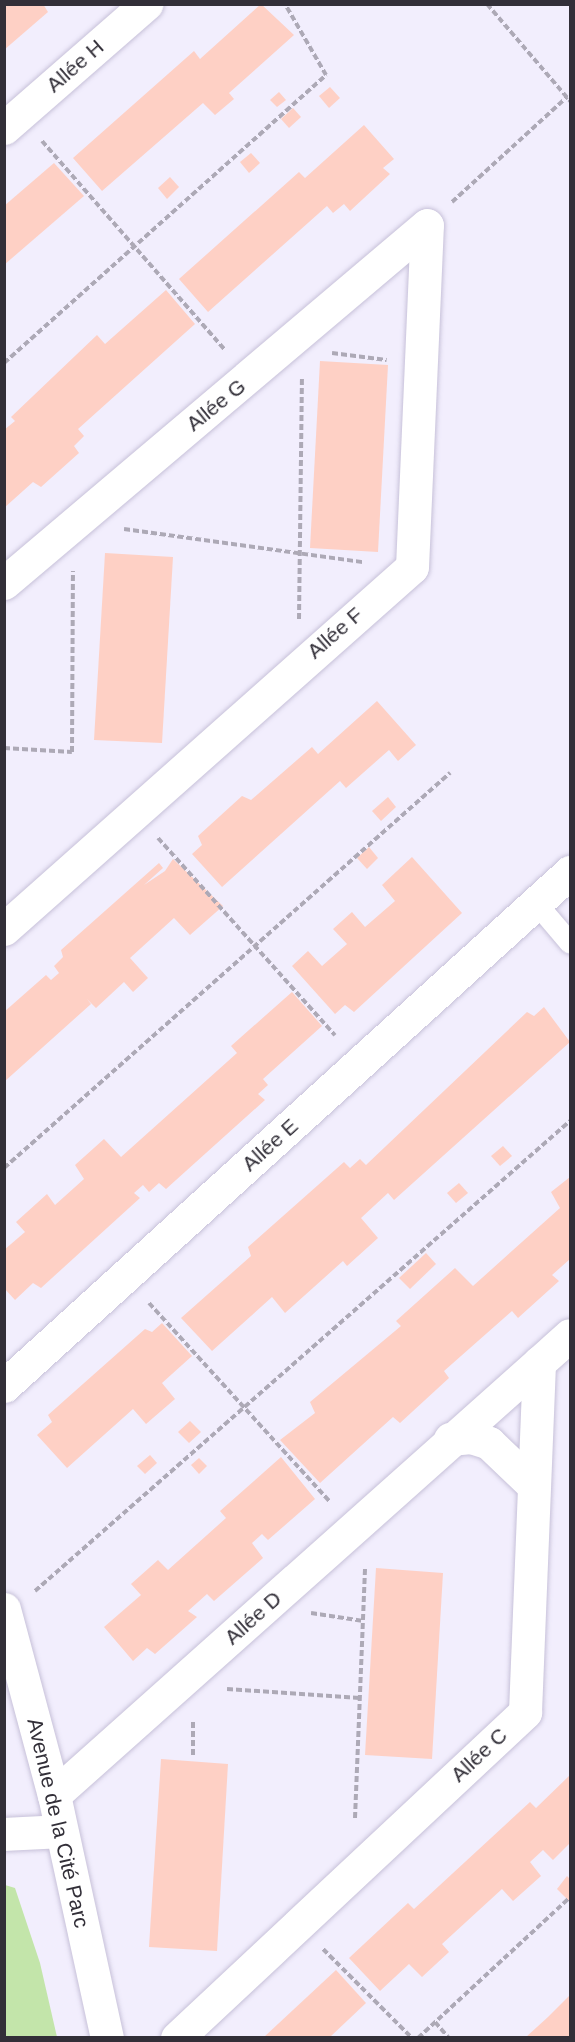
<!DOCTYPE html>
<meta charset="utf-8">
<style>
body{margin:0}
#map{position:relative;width:575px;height:2042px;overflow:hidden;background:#f2eefd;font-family:Helvetica,sans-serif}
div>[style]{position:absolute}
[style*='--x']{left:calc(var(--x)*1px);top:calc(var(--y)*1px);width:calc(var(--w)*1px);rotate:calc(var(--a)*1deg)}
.green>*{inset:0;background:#c3e5aa}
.building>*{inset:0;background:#fed0c5}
.path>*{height:4px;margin-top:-2px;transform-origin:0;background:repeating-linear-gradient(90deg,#ada9b6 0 6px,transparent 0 9px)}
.roads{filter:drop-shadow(0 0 2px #c7c1d9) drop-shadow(0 0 2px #c7c1d9)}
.service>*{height:21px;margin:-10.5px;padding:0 10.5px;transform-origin:10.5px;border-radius:10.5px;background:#fff}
.minor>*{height:33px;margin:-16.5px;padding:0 16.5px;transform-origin:16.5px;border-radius:16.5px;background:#fff}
.tertiary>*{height:33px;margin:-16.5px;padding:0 16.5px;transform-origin:16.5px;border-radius:16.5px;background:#fff}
span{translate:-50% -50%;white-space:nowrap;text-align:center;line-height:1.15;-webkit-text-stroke:5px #fff;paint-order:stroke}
.street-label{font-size:21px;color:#322f38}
.frame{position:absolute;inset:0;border:6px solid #322f38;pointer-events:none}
</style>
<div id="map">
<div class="green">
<i style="clip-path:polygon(5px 1885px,15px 1888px,40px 1963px,57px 2037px,5px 2037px)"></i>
</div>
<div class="building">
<i style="clip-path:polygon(4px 4px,43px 4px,48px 12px,4px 50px)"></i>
<i style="clip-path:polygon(261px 4px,294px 35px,229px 93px,234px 99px,215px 115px,203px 103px,102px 191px,73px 158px,194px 51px,200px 59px)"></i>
<i style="clip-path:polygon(330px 87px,340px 98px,329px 108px,319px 96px)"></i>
<i style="clip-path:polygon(279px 92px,286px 100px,277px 107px,270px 100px)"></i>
<i style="clip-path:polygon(293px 108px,301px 117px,289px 128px,281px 119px)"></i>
<i style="clip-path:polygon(364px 125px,394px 159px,383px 168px,390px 174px,350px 211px,344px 204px,333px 213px,327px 206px,208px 312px,179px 279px,299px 172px,305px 178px)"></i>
<i style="clip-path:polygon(251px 153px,260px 163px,249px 173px,240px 162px)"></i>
<i style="clip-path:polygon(54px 163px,84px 196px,4px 265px,4px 206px)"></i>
<i style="clip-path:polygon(170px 177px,179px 187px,167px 199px,158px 188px)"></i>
<i style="clip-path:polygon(166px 290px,195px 324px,78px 429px,84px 436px,74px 446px,79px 453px,41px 487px,33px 482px,4px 508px,4px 430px,15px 421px,11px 417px,97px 335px,105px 344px)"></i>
<i style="clip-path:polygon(320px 361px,388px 365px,378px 552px,310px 548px)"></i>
<i style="clip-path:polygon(105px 553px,173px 557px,162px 743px,94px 740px)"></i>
<i style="clip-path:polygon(377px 701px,416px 745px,398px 761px,389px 750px,346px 788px,340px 781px,222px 887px,192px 854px,202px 845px,198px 836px,242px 796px,251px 800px,312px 747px,318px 754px)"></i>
<i style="clip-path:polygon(388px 797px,396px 807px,381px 821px,372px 811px)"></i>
<i style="clip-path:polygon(369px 847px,378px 858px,367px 869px,357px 858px)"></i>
<i style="clip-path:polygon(412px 857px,462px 913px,354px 1012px,345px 1005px,335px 1014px,292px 966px,308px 951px,322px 966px,347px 944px,333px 929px,352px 912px,365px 927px,395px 901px,382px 885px)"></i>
<i style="clip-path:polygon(173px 859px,223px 906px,190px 935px,174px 918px,130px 958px,148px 978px,133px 992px,124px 982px,96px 1008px,87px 999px,91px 1004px,4px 1082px,4px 1012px,46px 975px,51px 980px,59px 973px,54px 966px,63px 957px,61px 950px,159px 863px,163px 868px,144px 885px,165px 871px)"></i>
<i style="clip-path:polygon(292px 992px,322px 1026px,263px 1079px,268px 1085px,258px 1094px,265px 1100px,166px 1189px,159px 1183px,149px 1192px,143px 1185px,134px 1193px,140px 1198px,41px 1288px,33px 1283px,15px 1300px,4px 1288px,4px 1250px,25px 1232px,16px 1222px,47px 1194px,55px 1205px,84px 1179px,75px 1165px,104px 1139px,121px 1157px,237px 1053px,231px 1046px)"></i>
<i style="clip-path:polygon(544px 1007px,570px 1042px,394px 1200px,388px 1193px,361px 1218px,378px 1238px,347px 1266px,343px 1261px,285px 1313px,272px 1297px,212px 1351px,181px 1318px,251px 1256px,248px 1247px,344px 1162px,350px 1168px,360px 1159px,366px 1165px,527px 1012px,534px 1016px)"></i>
<i style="clip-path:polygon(503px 1146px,512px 1156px,500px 1166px,491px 1156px)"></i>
<i style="clip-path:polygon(570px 1177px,570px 1259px,552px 1275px,559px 1281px,518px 1318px,512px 1311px,444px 1371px,449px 1378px,400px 1423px,393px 1417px,320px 1483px,280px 1440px,315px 1413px,310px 1402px,401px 1326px,396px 1321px,455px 1268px,473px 1286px,560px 1208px,551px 1192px)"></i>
<i style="clip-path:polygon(459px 1183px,468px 1193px,456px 1203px,447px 1193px)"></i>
<i style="clip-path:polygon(426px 1253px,436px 1264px,410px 1289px,399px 1278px)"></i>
<i style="clip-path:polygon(162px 1323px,192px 1356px,162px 1383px,175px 1399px,146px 1424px,133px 1409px,67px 1468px,37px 1435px,52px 1422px,48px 1415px,145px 1329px,152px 1332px)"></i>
<i style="clip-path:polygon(190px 1421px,201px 1432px,189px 1443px,178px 1432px)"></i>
<i style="clip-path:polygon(150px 1455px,157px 1463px,145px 1474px,137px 1466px)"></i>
<i style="clip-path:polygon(281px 1457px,315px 1499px,268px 1540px,262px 1534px,252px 1543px,263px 1558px,214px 1601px,207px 1594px,188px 1611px,197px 1617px,155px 1654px,147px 1648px,133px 1661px,104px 1627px,141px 1595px,131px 1584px,158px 1560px,168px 1570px,226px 1518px,220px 1511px)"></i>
<i style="clip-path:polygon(199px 1458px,207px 1466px,199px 1474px,191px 1465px)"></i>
<i style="clip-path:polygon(376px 1568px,443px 1573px,432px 1759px,365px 1755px)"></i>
<i style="clip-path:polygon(161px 1759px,228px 1764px,217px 1951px,149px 1947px)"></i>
<i style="clip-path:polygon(570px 1775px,569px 1844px,553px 1860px,543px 1850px,530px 1862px,541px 1876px,513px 1901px,502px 1889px,442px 1944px,449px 1952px,422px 1977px,409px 1964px,380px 1991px,349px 1958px,408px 1903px,414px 1909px,530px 1802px,536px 1808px)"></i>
<i style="clip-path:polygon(567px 1876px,570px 1879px,570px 1902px,557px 1889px)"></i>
<i style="clip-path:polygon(336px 1970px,366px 2003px,330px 2037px,264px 2037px)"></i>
<i style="clip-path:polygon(570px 1995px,570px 2037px,526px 2037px,548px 2017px)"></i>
</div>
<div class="path">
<i style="--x:487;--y:4;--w:128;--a:49.4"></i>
<i style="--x:42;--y:141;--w:278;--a:48.8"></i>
<i style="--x:452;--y:202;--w:156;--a:-42.4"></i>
<i style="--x:332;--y:353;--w:55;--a:7.3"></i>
<i style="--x:4;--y:363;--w:432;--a:-41.8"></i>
<i style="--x:326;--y:75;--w:82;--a:-120"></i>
<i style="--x:124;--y:529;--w:241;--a:7.9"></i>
<i style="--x:299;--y:619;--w:242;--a:-89.3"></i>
<i style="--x:4;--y:748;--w:68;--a:3.4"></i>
<i style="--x:72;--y:752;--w:181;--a:-89.7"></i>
<i style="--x:158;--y:838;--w:265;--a:48.1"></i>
<i style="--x:4;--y:1168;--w:596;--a:-41.53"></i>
<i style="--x:149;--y:1303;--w:269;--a:47.7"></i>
<i style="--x:35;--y:1591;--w:712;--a:-41.3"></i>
<i style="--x:311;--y:1613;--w:53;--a:8.7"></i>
<i style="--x:227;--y:1689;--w:133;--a:3.9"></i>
<i style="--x:193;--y:1755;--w:35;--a:-90"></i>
<i style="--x:355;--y:1818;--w:251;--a:-87.7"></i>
<i style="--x:323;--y:1949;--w:126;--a:45"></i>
<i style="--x:435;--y:2022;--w:21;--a:49"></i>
<i style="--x:418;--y:2038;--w:207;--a:-42.8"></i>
</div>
<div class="roads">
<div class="service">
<i style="--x:536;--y:903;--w:52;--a:49.6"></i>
</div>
<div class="minor">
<i style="--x:4;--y:128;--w:189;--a:-41.1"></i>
<i style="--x:4;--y:583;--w:554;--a:-40.24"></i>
<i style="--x:4;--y:929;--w:545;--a:-41.58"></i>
<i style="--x:412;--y:567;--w:342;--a:-87.5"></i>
<i style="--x:4;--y:1386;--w:765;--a:-42.24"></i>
<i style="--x:450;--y:1439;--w:21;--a:-5"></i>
<i style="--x:471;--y:1437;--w:19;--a:18"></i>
<i style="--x:489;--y:1443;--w:62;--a:43.7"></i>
<i style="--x:4;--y:1609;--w:193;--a:75"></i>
<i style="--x:54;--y:1795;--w:249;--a:77.7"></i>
<i style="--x:54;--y:1795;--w:691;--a:-41.72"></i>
<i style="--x:177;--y:2038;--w:477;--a:-43.1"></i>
<i style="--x:525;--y:1712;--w:350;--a:-87.7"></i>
</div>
<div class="tertiary">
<i style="--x:4;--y:1834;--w:57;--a:-3"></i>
</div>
</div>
<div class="street-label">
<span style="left:75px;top:66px;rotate:-41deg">Allée H</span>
<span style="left:216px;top:405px;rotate:-39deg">Allée G</span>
<span style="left:335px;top:633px;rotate:-41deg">Allée F</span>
<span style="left:270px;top:1145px;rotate:-42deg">Allée E</span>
<span style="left:253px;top:1618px;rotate:-42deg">Allée D</span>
<span style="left:479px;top:1755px;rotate:-43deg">Allée C</span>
<span style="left:58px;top:1823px;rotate:77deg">Avenue de la Cité Parc</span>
</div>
<div class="frame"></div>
</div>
